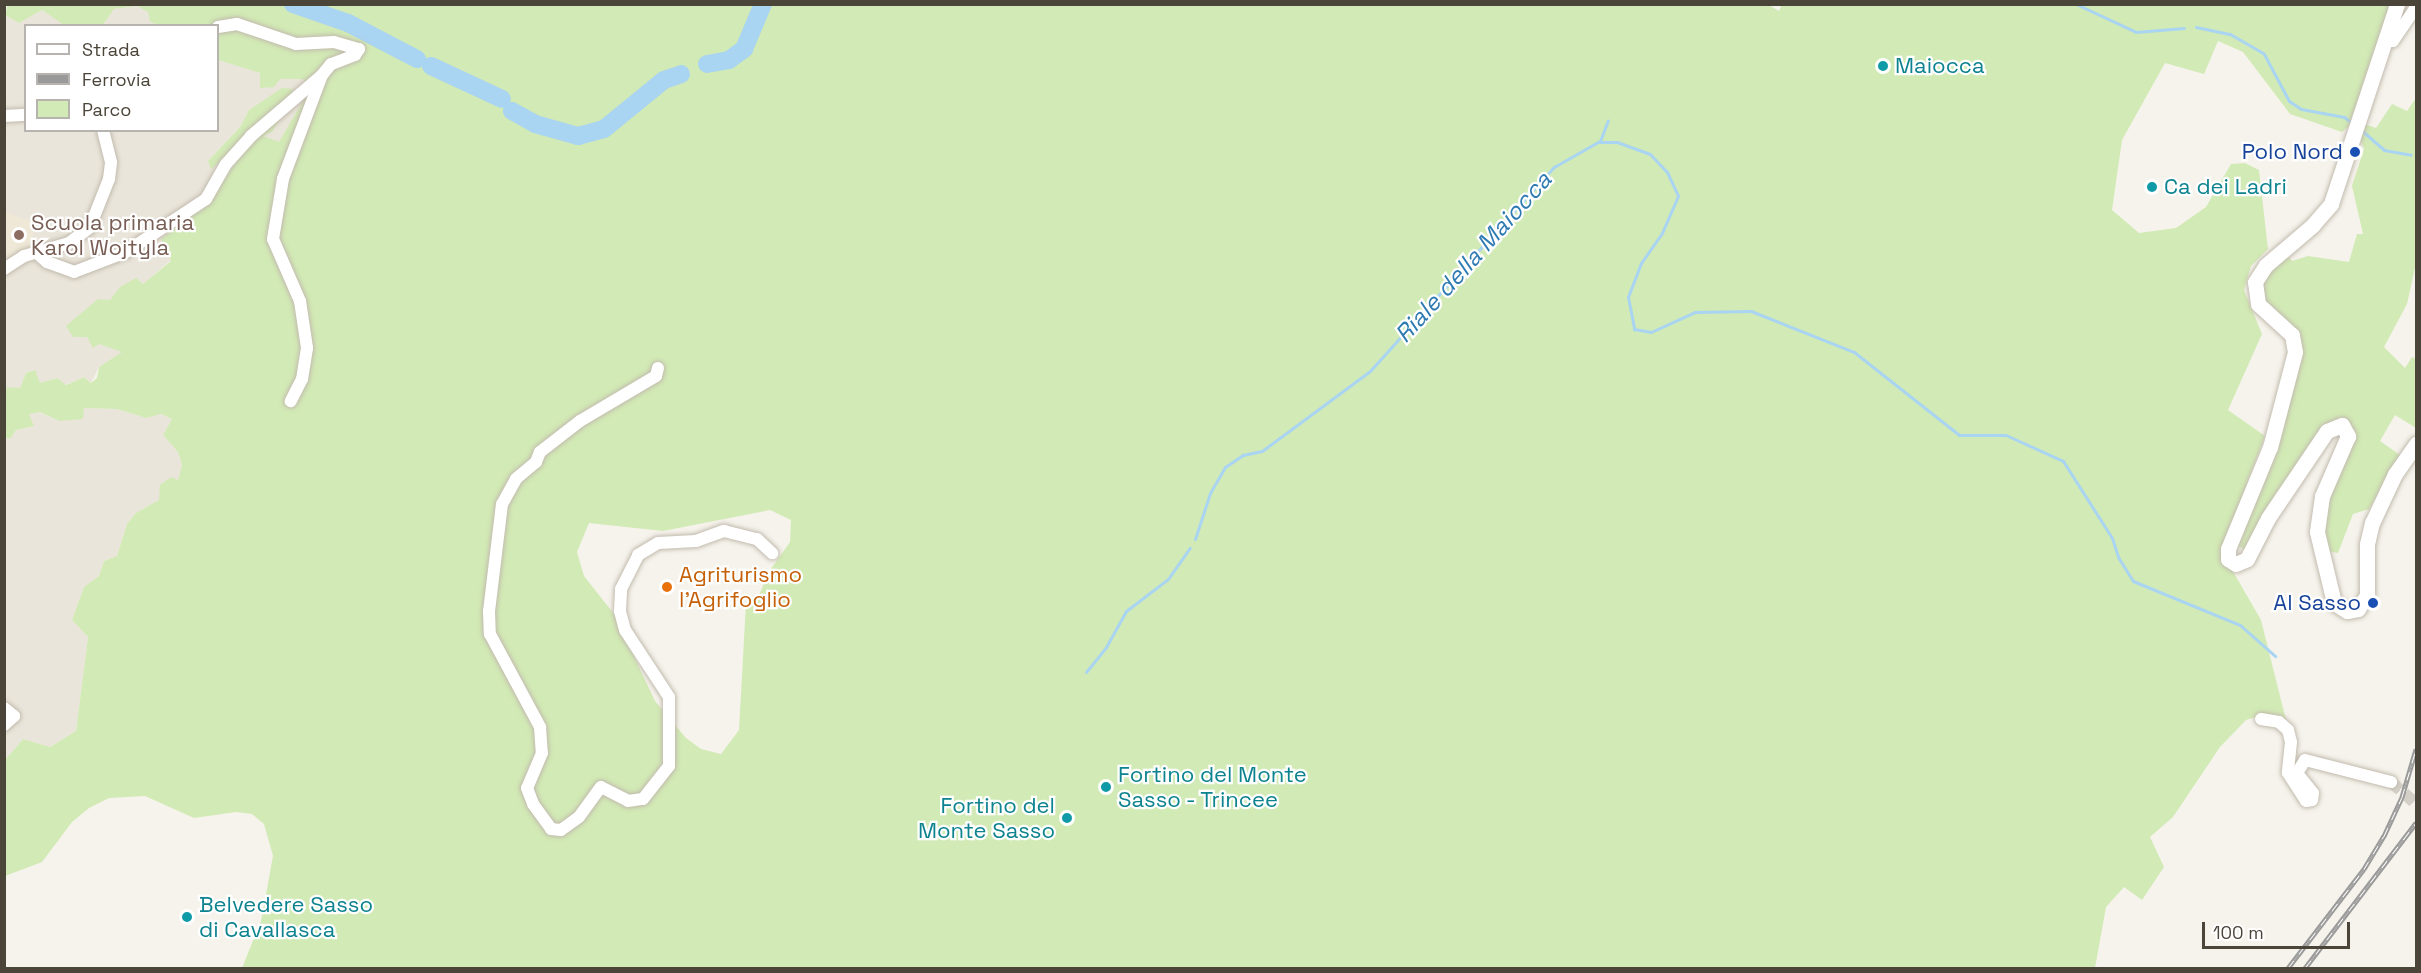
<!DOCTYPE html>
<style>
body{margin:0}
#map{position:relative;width:2421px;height:973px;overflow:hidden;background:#f6f3ec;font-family:"Space Grotesk",sans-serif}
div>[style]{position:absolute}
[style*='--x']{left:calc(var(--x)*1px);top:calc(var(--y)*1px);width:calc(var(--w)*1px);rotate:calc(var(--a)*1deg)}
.residential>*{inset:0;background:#eae5da}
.education>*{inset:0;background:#efe8d6}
.green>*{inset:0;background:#d2eab5}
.stream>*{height:3px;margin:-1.5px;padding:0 1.5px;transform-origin:1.5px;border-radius:1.5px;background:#a9d4f2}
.river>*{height:18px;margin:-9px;padding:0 9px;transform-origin:9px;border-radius:9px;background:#a9d4f2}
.minor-tunnel>*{height:12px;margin-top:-6px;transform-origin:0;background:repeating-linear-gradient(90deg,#d4d0c8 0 12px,transparent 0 18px)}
.roads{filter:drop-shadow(0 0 2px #c2bbae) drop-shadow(0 0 2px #c2bbae)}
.minor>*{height:12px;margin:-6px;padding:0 6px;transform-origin:6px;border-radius:6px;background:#fff}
.tertiary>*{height:15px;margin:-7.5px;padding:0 7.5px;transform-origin:7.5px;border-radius:7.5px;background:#fff}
.rail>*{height:5px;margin-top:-2.5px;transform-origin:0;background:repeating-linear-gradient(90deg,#fff 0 9px,#9a9a9a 0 18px);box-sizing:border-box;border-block:2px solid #9a9a9a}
.dots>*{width:16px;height:16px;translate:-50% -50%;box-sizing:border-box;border:3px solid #fff;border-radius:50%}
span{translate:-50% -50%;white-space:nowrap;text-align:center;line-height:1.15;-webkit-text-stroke:4.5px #fff;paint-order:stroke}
.culture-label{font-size:22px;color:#0d838f}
.left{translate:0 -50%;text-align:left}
.right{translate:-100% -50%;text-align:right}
.transit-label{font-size:22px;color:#164399}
.education-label{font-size:22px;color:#785e54}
.food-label{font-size:22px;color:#c56008}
.water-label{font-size:24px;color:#2e7ab2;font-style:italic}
.frame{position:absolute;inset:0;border:6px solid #4b4439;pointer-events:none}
.legend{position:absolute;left:24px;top:24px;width:195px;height:108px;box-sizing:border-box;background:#fff;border:2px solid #b7b4b0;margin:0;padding:8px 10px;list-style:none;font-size:18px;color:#4b4439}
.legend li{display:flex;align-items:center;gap:12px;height:30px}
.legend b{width:30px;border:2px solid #b7b4b0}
.scale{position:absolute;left:2202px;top:922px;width:148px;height:27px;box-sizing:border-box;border:3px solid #4b4439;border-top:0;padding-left:8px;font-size:18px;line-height:21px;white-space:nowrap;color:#4b4439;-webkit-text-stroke:4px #fff;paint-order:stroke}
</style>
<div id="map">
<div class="residential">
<i style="clip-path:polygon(137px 6px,149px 12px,150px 22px,158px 25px,103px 25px,114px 9px)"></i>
<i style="clip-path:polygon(42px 10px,64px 24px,26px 26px,26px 130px,218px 130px,218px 60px,261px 73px,260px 87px,280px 79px,303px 79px,312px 87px,279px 143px,263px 136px,272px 132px,286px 108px,249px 110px,240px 127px,208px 161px,237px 148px,211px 201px,161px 239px,171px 260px,142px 285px,120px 287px,87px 337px,123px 352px,99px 367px,91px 383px,84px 377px,65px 385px,57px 378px,40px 383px,34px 370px,26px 373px,20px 388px,5px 395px,5px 15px,19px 23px)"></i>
<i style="clip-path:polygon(84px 408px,117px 409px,146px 418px,160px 414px,172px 419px,163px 435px,178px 452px,182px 465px,178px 480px,159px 500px,136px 513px,127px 524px,117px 556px,104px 561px,99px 576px,84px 587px,72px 620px,88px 637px,76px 731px,50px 747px,23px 739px,5px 760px,5px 437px,10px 439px,16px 430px,34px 426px,28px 414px,39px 412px,59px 421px)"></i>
</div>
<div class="education">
<i style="clip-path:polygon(5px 212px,36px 223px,30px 247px,5px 262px)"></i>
</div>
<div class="green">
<i style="clip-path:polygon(evenodd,8px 4px,1767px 4px,1779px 11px,1782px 4px,2391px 5px,2349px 126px,2342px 132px,2290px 114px,2243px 52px,2218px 41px,2204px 74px,2165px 63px,2122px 140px,2112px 210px,2139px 233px,2176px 228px,2206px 207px,2231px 164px,2245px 163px,2259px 170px,2268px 249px,2251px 266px,2244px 290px,2262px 334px,2228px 410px,2265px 436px,2224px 544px,2231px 568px,2261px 620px,2286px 720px,2265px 714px,2246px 720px,2220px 747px,2173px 817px,2150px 837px,2164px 867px,2142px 900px,2124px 887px,2106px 907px,2095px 968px,242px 968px,261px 921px,273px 856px,264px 824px,252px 814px,236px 812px,194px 818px,145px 796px,109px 798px,89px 808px,72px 822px,42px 862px,5px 876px,5px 760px,23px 739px,50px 747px,76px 731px,88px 637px,72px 620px,84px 587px,99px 576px,104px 561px,117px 556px,127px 524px,136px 513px,159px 500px,160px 485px,171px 477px,178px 480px,182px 465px,178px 452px,163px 435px,172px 419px,161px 414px,146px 418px,117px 409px,84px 408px,83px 419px,59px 421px,40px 412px,29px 414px,34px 426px,16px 430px,10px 439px,5px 437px,5px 395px,7px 387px,20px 388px,26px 373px,35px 370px,40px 383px,57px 378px,66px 385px,84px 377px,91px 383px,97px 378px,99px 367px,122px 352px,99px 344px,93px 348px,87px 337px,73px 337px,66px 326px,98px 299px,110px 300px,120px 287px,136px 278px,143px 284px,171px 261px,161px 239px,175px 228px,178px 217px,202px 199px,235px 149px,211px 169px,208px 161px,240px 127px,249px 110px,282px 88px,292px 89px,295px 95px,272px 132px,263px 136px,279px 142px,311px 87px,302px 79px,280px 79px,274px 87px,260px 88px,260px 73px,218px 60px,218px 26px,158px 25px,150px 22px,148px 12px,137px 6px,114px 9px,103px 25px,64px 25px,42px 10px,19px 23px,5px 15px,8px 4px,770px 510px,791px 520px,790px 542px,768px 573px,758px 598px,746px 603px,739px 730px,721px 754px,701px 749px,686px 738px,655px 701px,614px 614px,584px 576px,577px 552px,589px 523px,663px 531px,770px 510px)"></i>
<i style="clip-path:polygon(2416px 98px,2416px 263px,2407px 304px,2384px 347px,2405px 368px,2412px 357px,2416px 359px,2416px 428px,2395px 415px,2380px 441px,2400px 455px,2369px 509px,2353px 514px,2338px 553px,2327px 551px,2322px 523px,2327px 496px,2354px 436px,2346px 420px,2337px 419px,2326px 424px,2247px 550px,2235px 545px,2301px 345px,2299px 335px,2260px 296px,2263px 278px,2286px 253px,2292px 261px,2308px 256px,2349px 262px,2357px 234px,2363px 234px,2352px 186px,2364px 149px,2358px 133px,2361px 123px,2376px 128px,2392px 104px,2407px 111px)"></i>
</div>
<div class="stream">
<i style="--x:2076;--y:4;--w:66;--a:25"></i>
<i style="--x:2136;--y:32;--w:48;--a:-4.8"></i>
<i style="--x:2196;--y:27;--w:35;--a:12"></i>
<i style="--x:2230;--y:34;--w:39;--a:30"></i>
<i style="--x:2264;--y:54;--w:53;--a:62"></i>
<i style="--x:2289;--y:101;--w:14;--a:34"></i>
<i style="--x:2301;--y:109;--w:44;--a:10.5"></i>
<i style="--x:2344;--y:117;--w:10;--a:37"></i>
<i style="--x:2360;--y:129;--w:32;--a:41"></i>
<i style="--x:2384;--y:150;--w:27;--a:10"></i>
<i style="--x:1600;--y:141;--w:22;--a:-69"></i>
<i style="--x:1195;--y:539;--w:48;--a:-71.9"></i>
<i style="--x:1210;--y:493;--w:30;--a:-60"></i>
<i style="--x:1225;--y:467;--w:22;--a:-34"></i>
<i style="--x:1243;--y:455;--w:19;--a:-12"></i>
<i style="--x:1262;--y:451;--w:134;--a:-36.5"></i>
<i style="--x:1370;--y:371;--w:275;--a:-48"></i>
<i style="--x:1554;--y:167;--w:51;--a:-29.6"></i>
<i style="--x:1598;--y:142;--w:19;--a:0"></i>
<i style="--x:1617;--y:142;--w:35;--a:20"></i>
<i style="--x:1650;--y:154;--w:25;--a:47"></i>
<i style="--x:1667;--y:172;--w:26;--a:65"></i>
<i style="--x:1678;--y:196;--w:40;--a:113.4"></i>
<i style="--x:1662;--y:233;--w:37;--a:125"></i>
<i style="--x:1641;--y:263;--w:36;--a:111"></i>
<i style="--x:1628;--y:297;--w:33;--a:79"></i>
<i style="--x:1634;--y:329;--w:17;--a:10"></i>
<i style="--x:1651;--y:332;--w:48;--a:-24.4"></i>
<i style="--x:1695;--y:312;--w:56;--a:-1"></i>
<i style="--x:1751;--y:311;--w:111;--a:21.7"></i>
<i style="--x:1854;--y:352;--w:134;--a:38.3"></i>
<i style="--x:1959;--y:435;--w:47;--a:0"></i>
<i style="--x:2006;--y:435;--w:63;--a:24.5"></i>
<i style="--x:2063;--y:461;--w:91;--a:57.5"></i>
<i style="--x:2112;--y:538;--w:20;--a:72"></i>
<i style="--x:2118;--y:557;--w:28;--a:58"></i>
<i style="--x:2133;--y:581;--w:116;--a:22.4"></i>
<i style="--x:2240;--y:625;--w:47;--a:41.5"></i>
<i style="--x:1086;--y:672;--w:32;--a:-51"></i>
<i style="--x:1106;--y:647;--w:41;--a:-60.9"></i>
<i style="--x:1126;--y:611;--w:53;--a:-37.3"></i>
<i style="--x:1168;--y:579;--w:38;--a:-55"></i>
</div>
<div class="river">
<i style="--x:293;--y:4;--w:58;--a:19.1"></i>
<i style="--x:348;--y:23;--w:78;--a:27.6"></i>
<i style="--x:707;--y:64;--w:22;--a:-10"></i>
<i style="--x:729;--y:60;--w:19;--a:-36"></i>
<i style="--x:744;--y:49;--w:49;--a:-67.1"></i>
<i style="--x:431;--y:66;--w:78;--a:24.9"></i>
<i style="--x:512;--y:111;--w:26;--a:29"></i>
<i style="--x:535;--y:124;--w:45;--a:15.6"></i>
<i style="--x:578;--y:136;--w:27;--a:-15"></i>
<i style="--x:604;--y:129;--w:77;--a:-39.2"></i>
<i style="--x:664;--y:80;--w:18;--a:-19"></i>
</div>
<div class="minor-tunnel">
<i style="--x:2391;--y:782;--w:33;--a:41"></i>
</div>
<div class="roads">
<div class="minor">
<i style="--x:218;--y:27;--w:19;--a:-9"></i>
<i style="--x:237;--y:24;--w:62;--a:18.7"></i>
<i style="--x:296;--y:44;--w:38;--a:-3"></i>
<i style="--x:334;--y:42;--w:26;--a:16"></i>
<i style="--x:359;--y:49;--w:7;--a:124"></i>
<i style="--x:355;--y:55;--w:26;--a:159"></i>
<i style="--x:331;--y:64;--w:14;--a:129"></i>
<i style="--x:322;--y:75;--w:111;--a:110.6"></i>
<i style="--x:283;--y:179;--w:61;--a:99.5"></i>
<i style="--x:273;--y:239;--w:68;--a:66.5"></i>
<i style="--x:300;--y:301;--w:48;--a:81.5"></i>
<i style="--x:307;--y:348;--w:31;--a:99"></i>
<i style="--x:302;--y:379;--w:25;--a:117"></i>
<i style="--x:2386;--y:39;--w:7;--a:16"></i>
<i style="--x:2393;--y:41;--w:41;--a:-55.9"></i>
<i style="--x:4;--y:116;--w:22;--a:-3"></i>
<i style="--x:37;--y:253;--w:13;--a:42"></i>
<i style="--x:47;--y:262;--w:29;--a:20"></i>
<i style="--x:74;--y:272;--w:56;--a:-21"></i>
<i style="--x:126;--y:252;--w:96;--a:-33.5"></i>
<i style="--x:206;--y:199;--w:40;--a:-60.3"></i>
<i style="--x:226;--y:164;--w:38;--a:-48"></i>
<i style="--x:251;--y:136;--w:92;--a:-40.6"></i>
<i style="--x:4;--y:269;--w:24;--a:-33"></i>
<i style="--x:24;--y:256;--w:47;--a:-16.1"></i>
<i style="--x:69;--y:243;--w:26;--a:-37"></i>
<i style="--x:90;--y:227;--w:52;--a:-68.4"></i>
<i style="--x:109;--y:179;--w:17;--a:-83"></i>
<i style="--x:111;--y:162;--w:33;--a:-104"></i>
<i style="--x:658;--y:368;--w:8;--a:104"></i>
<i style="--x:656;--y:376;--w:88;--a:149.4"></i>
<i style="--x:580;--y:421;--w:51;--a:142.2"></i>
<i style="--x:540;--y:452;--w:11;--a:112"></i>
<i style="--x:536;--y:462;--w:26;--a:140"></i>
<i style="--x:516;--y:479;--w:29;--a:119"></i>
<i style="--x:502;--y:504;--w:108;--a:96.9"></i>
<i style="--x:489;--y:611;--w:23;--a:88"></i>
<i style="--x:490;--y:634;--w:106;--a:61.7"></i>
<i style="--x:540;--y:727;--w:26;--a:86"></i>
<i style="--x:542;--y:753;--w:38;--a:113"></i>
<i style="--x:527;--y:788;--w:17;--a:69"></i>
<i style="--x:533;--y:804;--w:31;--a:54"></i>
<i style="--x:551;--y:829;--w:10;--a:6"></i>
<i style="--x:561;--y:830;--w:22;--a:-36"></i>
<i style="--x:579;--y:817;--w:37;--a:-54"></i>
<i style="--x:601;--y:787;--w:30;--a:27"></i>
<i style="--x:628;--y:801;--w:15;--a:-8"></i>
<i style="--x:643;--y:799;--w:42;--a:-51.8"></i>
<i style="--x:669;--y:766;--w:69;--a:-90"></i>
<i style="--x:669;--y:697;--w:80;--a:-123.3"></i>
<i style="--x:625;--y:630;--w:20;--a:-105"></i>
<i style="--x:620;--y:611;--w:22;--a:-87"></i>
<i style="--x:621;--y:589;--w:38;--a:-63"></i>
<i style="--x:638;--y:555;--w:23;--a:-31"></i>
<i style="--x:658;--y:543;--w:38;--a:-3"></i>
<i style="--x:696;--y:541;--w:30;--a:-20"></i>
<i style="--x:724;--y:531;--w:34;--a:14"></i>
<i style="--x:757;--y:539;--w:21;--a:43"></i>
<i style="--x:4;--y:708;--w:13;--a:39"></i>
<i style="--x:14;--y:716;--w:13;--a:138"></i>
<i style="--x:2261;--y:719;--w:18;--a:9"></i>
<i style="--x:2279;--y:722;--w:12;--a:42"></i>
<i style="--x:2288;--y:730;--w:12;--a:76"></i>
<i style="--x:2291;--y:742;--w:31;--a:96"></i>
<i style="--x:2288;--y:773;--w:33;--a:57"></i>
<i style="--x:2306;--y:801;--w:6;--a:-9"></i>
<i style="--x:2312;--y:800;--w:7;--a:-82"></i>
<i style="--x:2313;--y:793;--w:26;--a:-129"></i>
<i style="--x:2297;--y:773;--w:15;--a:-58"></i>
<i style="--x:2305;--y:760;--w:89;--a:14.3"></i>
</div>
<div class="tertiary">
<i style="--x:2397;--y:4;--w:211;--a:108.3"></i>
<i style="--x:2331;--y:204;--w:28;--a:131"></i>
<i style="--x:2313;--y:225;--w:62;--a:139.6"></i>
<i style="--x:2266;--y:265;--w:20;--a:123"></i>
<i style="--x:2255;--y:282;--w:22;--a:82"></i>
<i style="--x:2258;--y:304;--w:46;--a:42.4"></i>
<i style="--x:2292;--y:335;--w:17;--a:80"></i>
<i style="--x:2295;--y:352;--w:98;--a:104.7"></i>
<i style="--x:2270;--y:447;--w:110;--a:112.4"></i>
<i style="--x:2228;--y:549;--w:10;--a:90"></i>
<i style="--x:2228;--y:559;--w:9;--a:32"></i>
<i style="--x:2236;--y:564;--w:12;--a:-24"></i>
<i style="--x:2247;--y:559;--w:46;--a:-62.9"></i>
<i style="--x:2268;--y:518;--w:105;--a:-55.9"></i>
<i style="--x:2327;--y:431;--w:16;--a:-22"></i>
<i style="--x:2342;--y:425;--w:13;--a:61"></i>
<i style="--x:2348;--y:436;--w:65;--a:113.4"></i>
<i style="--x:2322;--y:496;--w:36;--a:98"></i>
<i style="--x:2317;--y:532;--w:73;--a:76.5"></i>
<i style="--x:2334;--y:603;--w:15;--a:32"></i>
<i style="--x:2347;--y:611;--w:11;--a:-10"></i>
<i style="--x:2358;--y:609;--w:17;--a:-57"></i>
<i style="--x:2367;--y:595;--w:51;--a:-90"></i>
<i style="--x:2367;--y:544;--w:22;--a:-77"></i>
<i style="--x:2372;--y:523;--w:54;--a:-64.9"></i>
<i style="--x:2395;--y:474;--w:37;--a:-55"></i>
</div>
</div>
<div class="rail">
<i style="--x:2288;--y:968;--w:125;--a:-52.5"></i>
<i style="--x:2364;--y:869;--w:39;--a:-59"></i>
<i style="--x:2384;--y:836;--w:43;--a:-65.2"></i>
<i style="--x:2402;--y:797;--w:50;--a:-73.7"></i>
<i style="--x:2305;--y:968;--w:183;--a:-52.6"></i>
</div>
<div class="dots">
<i style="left:1883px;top:66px;background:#0f9aa8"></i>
<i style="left:2355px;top:152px;background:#1a4fb4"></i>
<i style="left:2152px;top:187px;background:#0f9aa8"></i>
<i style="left:19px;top:235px;background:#8d6e63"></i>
<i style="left:667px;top:587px;background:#e8710a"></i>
<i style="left:2373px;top:603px;background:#1a4fb4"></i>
<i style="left:1106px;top:787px;background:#0f9aa8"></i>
<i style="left:1067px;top:818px;background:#0f9aa8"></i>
<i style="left:187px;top:917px;background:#0f9aa8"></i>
</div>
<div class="culture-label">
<span class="left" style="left:1895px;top:66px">Maiocca</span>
<span class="left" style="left:2164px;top:187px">Ca dei Ladri</span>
<span class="left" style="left:1118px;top:787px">Fortino del Monte<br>Sasso - Trincee</span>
<span class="right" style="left:1055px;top:818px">Fortino del<br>Monte Sasso</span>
<span class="left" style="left:199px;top:917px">Belvedere Sasso<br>di Cavallasca</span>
</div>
<div class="transit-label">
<span class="right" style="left:2343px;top:152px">Polo Nord</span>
<span class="right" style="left:2361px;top:603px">Al Sasso</span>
</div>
<div class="education-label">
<span class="left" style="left:31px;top:235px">Scuola primaria<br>Karol Wojtyla</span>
</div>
<div class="food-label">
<span class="left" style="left:679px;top:587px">Agriturismo<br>l'Agrifoglio</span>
</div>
<div class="water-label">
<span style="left:1473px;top:257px;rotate:-48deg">Riale della Maiocca</span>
</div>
<div class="frame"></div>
<ul class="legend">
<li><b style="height:8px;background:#fff"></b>Strada</li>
<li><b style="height:8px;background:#9a9a9a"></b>Ferrovia</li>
<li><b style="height:16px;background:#d2eab5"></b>Parco</li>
</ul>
<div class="scale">100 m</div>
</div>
